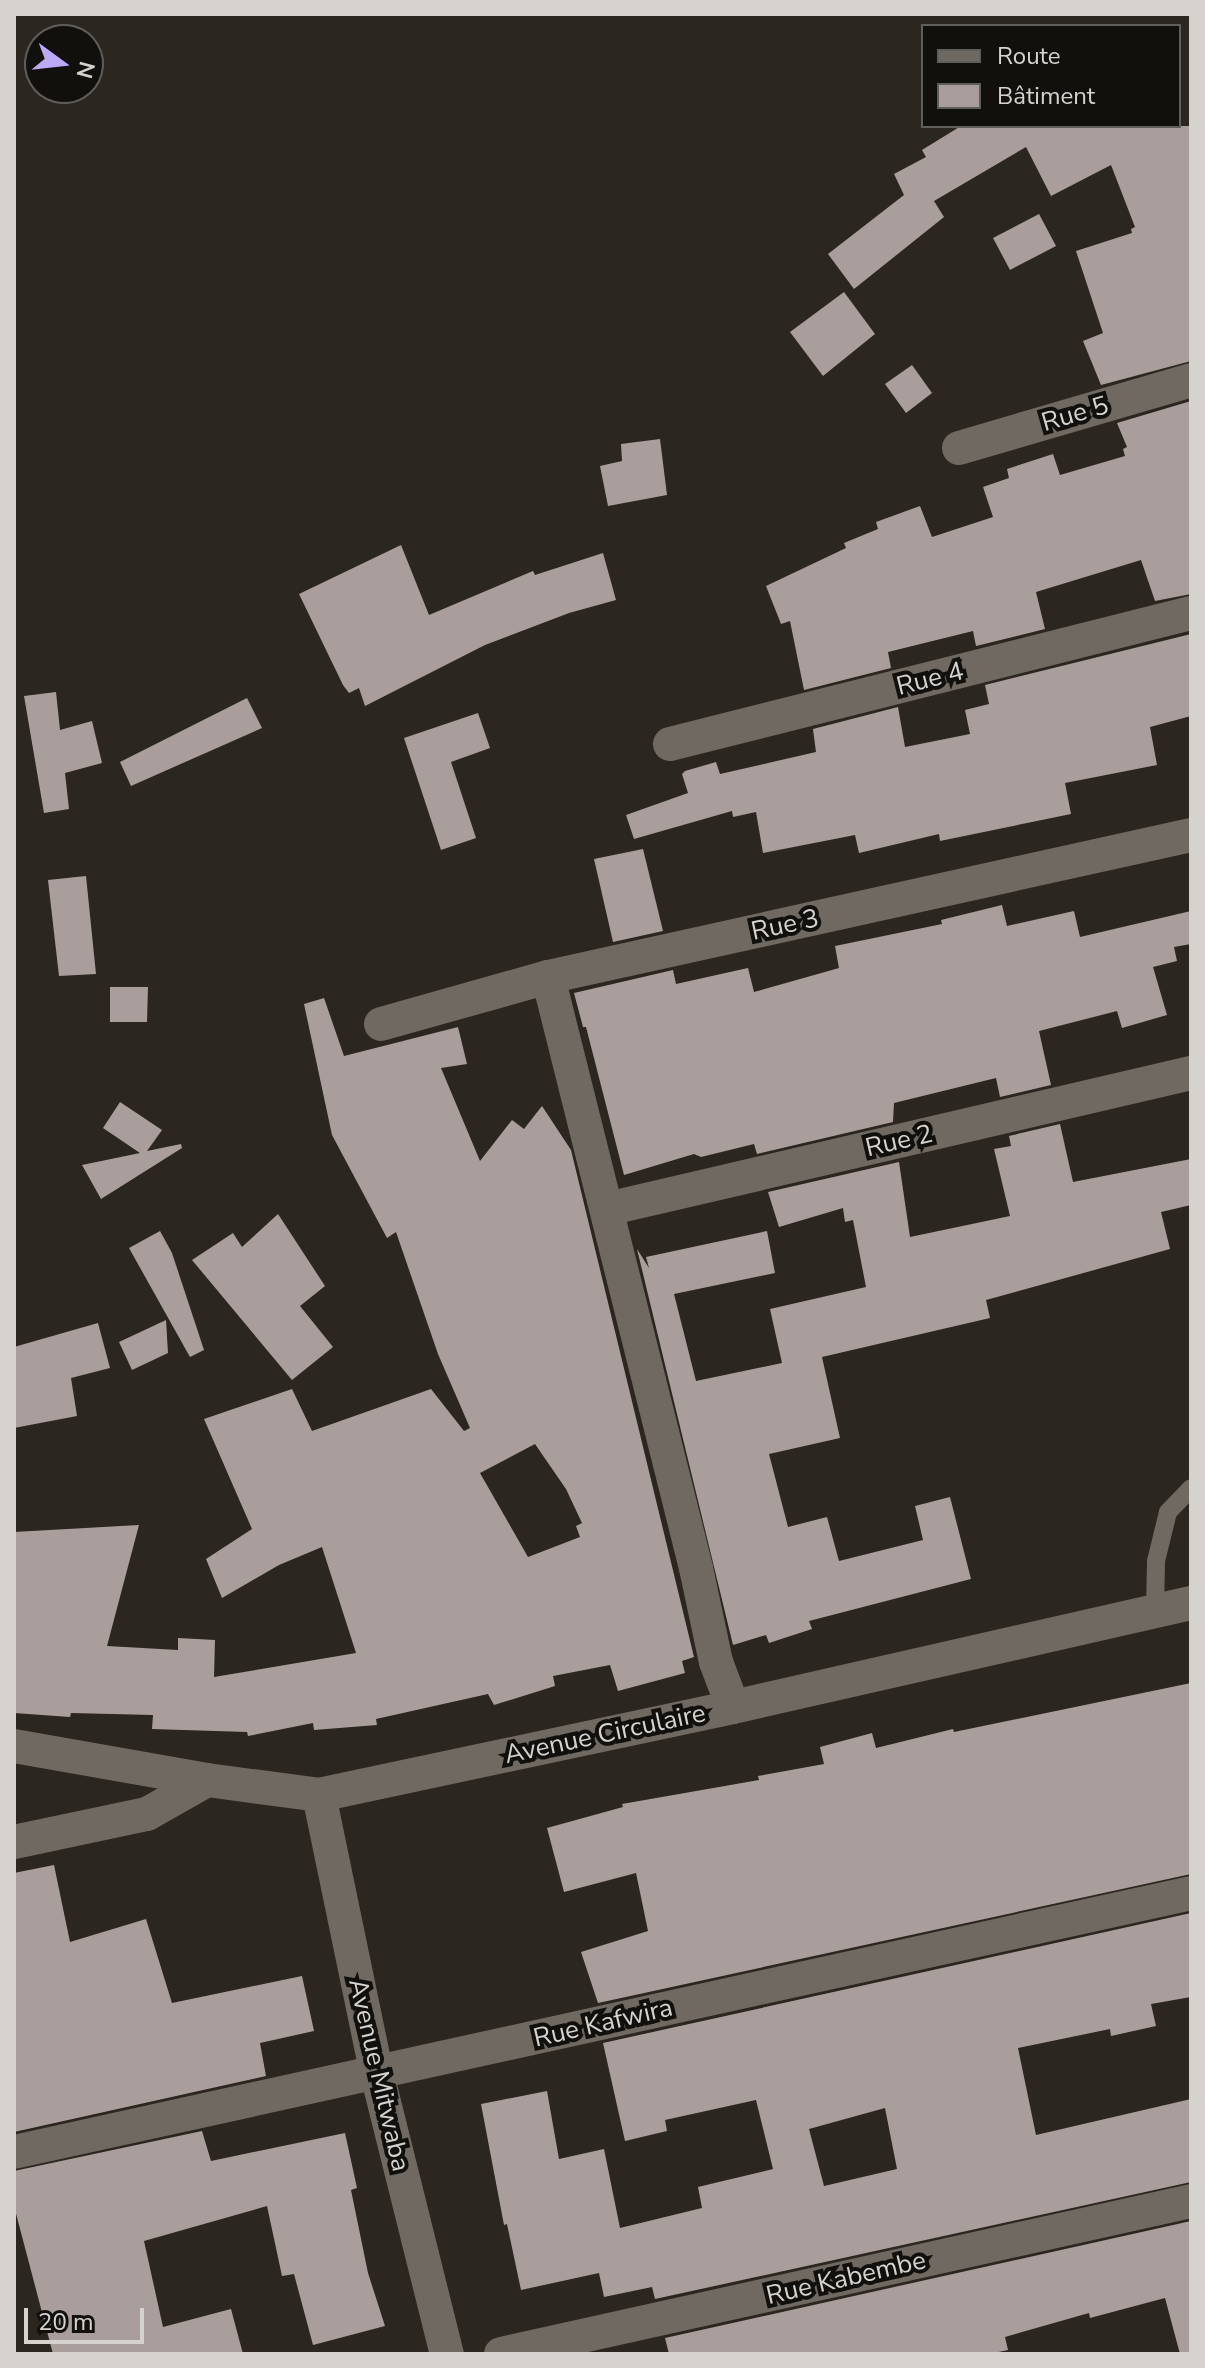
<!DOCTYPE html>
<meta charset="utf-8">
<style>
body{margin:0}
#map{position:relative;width:1205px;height:2368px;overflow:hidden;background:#2c2620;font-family:"Nunito Sans",sans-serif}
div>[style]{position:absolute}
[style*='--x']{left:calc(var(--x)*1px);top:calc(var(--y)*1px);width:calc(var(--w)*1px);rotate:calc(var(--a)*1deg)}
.building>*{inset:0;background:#aa9e9d}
.service>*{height:18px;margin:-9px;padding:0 9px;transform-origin:9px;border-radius:9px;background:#6f6961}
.minor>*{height:34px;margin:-17px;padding:0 17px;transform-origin:17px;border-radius:17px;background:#6f6961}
span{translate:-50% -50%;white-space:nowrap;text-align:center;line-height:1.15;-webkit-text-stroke:8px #12100d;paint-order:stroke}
.street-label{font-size:26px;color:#d6d3cf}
.frame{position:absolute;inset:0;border:16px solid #d6d3cf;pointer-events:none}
.legend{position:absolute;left:921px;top:24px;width:260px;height:104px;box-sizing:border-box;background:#12100d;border:2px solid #605e5b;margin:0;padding:10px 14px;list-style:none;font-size:24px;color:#d6d3cf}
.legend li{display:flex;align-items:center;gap:16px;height:40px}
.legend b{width:40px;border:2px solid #605e5b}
.north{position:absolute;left:24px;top:24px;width:80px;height:80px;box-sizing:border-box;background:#12100d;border:2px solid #605e5b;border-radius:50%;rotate:105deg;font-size:22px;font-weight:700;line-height:32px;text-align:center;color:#d6d3cf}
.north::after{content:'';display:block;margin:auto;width:28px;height:36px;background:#bcaaf6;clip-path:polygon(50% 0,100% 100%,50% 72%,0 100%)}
.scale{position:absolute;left:24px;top:2308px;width:120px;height:36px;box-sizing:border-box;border:4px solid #d6d3cf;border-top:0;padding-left:10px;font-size:24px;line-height:28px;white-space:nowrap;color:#d6d3cf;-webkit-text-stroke:6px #12100d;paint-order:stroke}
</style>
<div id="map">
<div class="building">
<i style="clip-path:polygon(961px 126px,1191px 126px,1191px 361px,1101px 385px,1083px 341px,1103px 333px,1076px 251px,1132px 233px,1131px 229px,1135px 227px,1111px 165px,1051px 196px,1026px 147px,934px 201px,944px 217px,854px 289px,828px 254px,904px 195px,894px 174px,926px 157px,922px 150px)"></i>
<i style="clip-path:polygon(1039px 214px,1056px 246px,1010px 270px,993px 238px)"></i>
<i style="clip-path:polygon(844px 292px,875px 334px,823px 376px,790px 332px)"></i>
<i style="clip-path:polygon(912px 365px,932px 393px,906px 413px,885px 384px)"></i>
<i style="clip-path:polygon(1191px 401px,1191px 594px,1155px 601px,1141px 560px,1036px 592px,1045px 629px,976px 646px,973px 631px,888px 652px,891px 668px,804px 690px,790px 621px,781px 624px,766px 586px,846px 548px,844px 543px,878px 529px,876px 522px,920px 506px,932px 537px,993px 517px,983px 487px,1009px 478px,1007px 469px,1053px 454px,1060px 475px,1125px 456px,1123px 449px,1127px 447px,1117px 423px)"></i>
<i style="clip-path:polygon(660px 439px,667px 495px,608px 506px,600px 466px,622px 461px,621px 444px)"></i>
<i style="clip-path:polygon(401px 545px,429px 615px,533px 571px,535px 575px,603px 553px,616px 600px,569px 613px,485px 645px,365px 706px,359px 688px,349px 693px,343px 685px,299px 594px)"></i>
<i style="clip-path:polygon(1191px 634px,1191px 716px,1150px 727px,1157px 765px,1065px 783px,1071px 814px,940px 841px,939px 834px,859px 853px,855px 835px,763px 853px,756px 812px,733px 817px,732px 811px,634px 839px,626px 815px,688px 793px,682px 774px,685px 771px,716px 762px,720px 774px,816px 752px,813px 729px,898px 707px,905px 747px,970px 734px,965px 710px,989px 704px,985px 685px)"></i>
<i style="clip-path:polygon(56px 692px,60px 730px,92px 721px,102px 763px,65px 773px,69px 809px,44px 813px,24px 696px)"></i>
<i style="clip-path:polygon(247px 698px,262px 728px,131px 786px,120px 762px)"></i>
<i style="clip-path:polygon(478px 713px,490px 748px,451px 762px,476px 838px,441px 850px,404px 738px)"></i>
<i style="clip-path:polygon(643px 849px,663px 931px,613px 942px,594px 859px)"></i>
<i style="clip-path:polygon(86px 876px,96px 974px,59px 976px,48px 880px)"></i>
<i style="clip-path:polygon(1002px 905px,1007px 926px,1074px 911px,1080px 937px,1191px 911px,1191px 944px,1174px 947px,1177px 961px,1153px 967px,1167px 1015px,1122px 1028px,1117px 1011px,1039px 1031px,1051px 1085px,1000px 1097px,996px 1078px,894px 1103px,893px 1122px,757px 1154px,754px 1144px,701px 1157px,694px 1154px,624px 1175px,586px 1027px,583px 1027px,574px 993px,673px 970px,676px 984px,748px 968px,754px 992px,839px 968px,835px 946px,942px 924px,941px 920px)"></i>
<i style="clip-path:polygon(110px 987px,148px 987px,147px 1022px,110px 1022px)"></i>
<i style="clip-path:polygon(evenodd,324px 998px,344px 1056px,458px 1027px,467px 1064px,441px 1068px,480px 1161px,512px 1120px,524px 1129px,542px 1106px,571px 1150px,694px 1657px,682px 1661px,685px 1673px,618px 1691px,610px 1665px,553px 1676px,555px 1686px,494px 1705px,488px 1694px,376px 1719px,377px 1725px,314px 1730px,313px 1723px,248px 1736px,247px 1732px,152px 1729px,153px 1715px,71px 1713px,70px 1717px,14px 1713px,14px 1532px,139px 1525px,107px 1646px,178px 1650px,178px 1638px,215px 1640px,214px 1677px,356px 1653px,322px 1547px,279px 1565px,222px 1598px,206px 1559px,252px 1529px,204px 1419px,292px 1389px,312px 1431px,431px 1389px,464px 1431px,470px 1428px,438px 1354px,396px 1232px,387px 1238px,332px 1135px,304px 1004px,324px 998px,535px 1444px,566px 1489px,582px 1523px,576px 1526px,580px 1537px,528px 1557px,480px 1473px,535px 1444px)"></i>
<i style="clip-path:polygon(120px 1102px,162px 1130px,147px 1151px,181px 1144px,182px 1148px,101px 1199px,82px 1165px,140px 1153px,103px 1128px)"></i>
<i style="clip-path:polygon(1060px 1124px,1073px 1182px,1191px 1159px,1191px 1205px,1161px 1212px,1170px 1249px,986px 1300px,990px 1318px,822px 1357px,840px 1438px,769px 1454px,788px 1527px,827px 1517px,839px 1561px,923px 1540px,915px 1506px,950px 1497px,971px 1579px,809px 1621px,812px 1629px,769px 1643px,766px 1635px,733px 1645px,637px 1249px,649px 1268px,646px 1257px,767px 1231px,775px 1273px,674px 1294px,696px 1381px,782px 1363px,770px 1309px,866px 1287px,853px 1220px,845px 1222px,843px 1208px,779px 1227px,768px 1192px,899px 1162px,910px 1237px,1010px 1216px,994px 1149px,1011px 1146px,1009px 1136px)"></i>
<i style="clip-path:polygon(278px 1214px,325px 1286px,300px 1306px,333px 1347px,292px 1380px,192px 1260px,233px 1233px,242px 1247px)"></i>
<i style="clip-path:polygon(160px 1231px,172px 1253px,204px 1350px,190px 1357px,129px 1248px)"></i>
<i style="clip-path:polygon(166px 1320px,168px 1353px,132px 1370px,119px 1342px)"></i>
<i style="clip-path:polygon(98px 1323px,110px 1368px,71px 1378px,77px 1416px,14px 1428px,14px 1347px)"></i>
<i style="clip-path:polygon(1191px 1683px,1191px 1874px,598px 2003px,581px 1952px,648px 1931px,636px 1873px,564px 1892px,547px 1828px,623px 1807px,622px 1804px,759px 1780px,758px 1776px,824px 1764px,820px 1747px,872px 1733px,876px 1748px,953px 1729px,954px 1732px)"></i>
<i style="clip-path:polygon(54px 1865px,70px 1942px,146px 1919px,172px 2003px,302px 1976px,314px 2031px,260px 2043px,266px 2076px,14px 2132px,14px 1873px)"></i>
<i style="clip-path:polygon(evenodd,1191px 1913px,1191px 1997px,1151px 2004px,1156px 2026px,1111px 2036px,1110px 2029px,1018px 2048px,1036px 2135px,1191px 2099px,1191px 2182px,655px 2299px,652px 2287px,604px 2297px,599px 2273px,521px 2290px,507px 2224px,504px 2225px,481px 2104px,547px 2091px,559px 2159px,604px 2149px,620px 2228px,702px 2208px,698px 2187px,773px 2169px,756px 2100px,665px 2120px,667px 2131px,625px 2141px,603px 2043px,1191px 1913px,885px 2108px,897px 2169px,824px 2186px,809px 2129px,885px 2108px)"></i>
<i style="clip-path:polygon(202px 2131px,211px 2161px,345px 2133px,357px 2188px,351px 2190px,368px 2273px,385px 2326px,313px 2345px,294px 2274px,282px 2276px,267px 2206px,144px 2241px,163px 2327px,231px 2309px,243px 2354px,53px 2354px,14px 2206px,14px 2171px)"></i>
<i style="clip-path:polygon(1191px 2221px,1191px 2354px,1180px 2354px,1165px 2298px,1090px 2318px,1089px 2313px,1005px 2337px,1008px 2350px,989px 2354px,669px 2354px,665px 2338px)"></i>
</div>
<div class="service">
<i style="--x:1155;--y:1610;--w:49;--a:-88.8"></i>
<i style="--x:1156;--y:1561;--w:50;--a:-76.2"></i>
<i style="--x:1168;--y:1512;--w:33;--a:-46"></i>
</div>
<div class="minor">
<i style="--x:959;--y:448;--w:242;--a:-16.3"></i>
<i style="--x:670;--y:744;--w:537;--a:-14.11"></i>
<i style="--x:548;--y:977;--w:609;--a:75.94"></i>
<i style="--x:696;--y:1568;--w:96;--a:78"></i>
<i style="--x:716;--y:1662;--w:48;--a:69.3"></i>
<i style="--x:381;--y:1024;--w:173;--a:-15.7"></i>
<i style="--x:548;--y:977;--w:658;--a:-12.45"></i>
<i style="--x:607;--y:1209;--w:600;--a:-13.11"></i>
<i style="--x:14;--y:1746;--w:196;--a:10"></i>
<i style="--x:207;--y:1780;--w:113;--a:7.6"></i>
<i style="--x:319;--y:1795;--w:423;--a:-12"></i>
<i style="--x:733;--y:1707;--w:470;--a:-12.8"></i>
<i style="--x:319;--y:1795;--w:285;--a:78.3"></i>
<i style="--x:377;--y:2074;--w:289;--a:76"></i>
<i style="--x:14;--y:1842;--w:136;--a:-11.9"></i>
<i style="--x:147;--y:1814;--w:69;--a:-29.5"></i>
<i style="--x:14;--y:2152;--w:1205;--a:-12.41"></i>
<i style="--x:501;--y:2354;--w:707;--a:-12.5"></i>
</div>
<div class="street-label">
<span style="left:1075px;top:414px;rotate:-16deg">Rue 5</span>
<span style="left:930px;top:679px;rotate:-14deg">Rue 4</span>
<span style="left:785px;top:925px;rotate:-12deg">Rue 3</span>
<span style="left:899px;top:1141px;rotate:-13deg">Rue 2</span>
<span style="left:605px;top:1734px;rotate:-12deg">Avenue Circulaire</span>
<span style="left:603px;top:2023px;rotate:-13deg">Rue Kafwira</span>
<span style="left:379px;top:2075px;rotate:77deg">Avenue Mitwaba</span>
<span style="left:846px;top:2278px;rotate:-13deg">Rue Kabembe</span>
</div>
<div class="frame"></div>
<ul class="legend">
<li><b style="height:10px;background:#6f6961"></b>Route</li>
<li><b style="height:22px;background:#aa9e9d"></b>Bâtiment</li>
</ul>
<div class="north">N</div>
<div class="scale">20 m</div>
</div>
